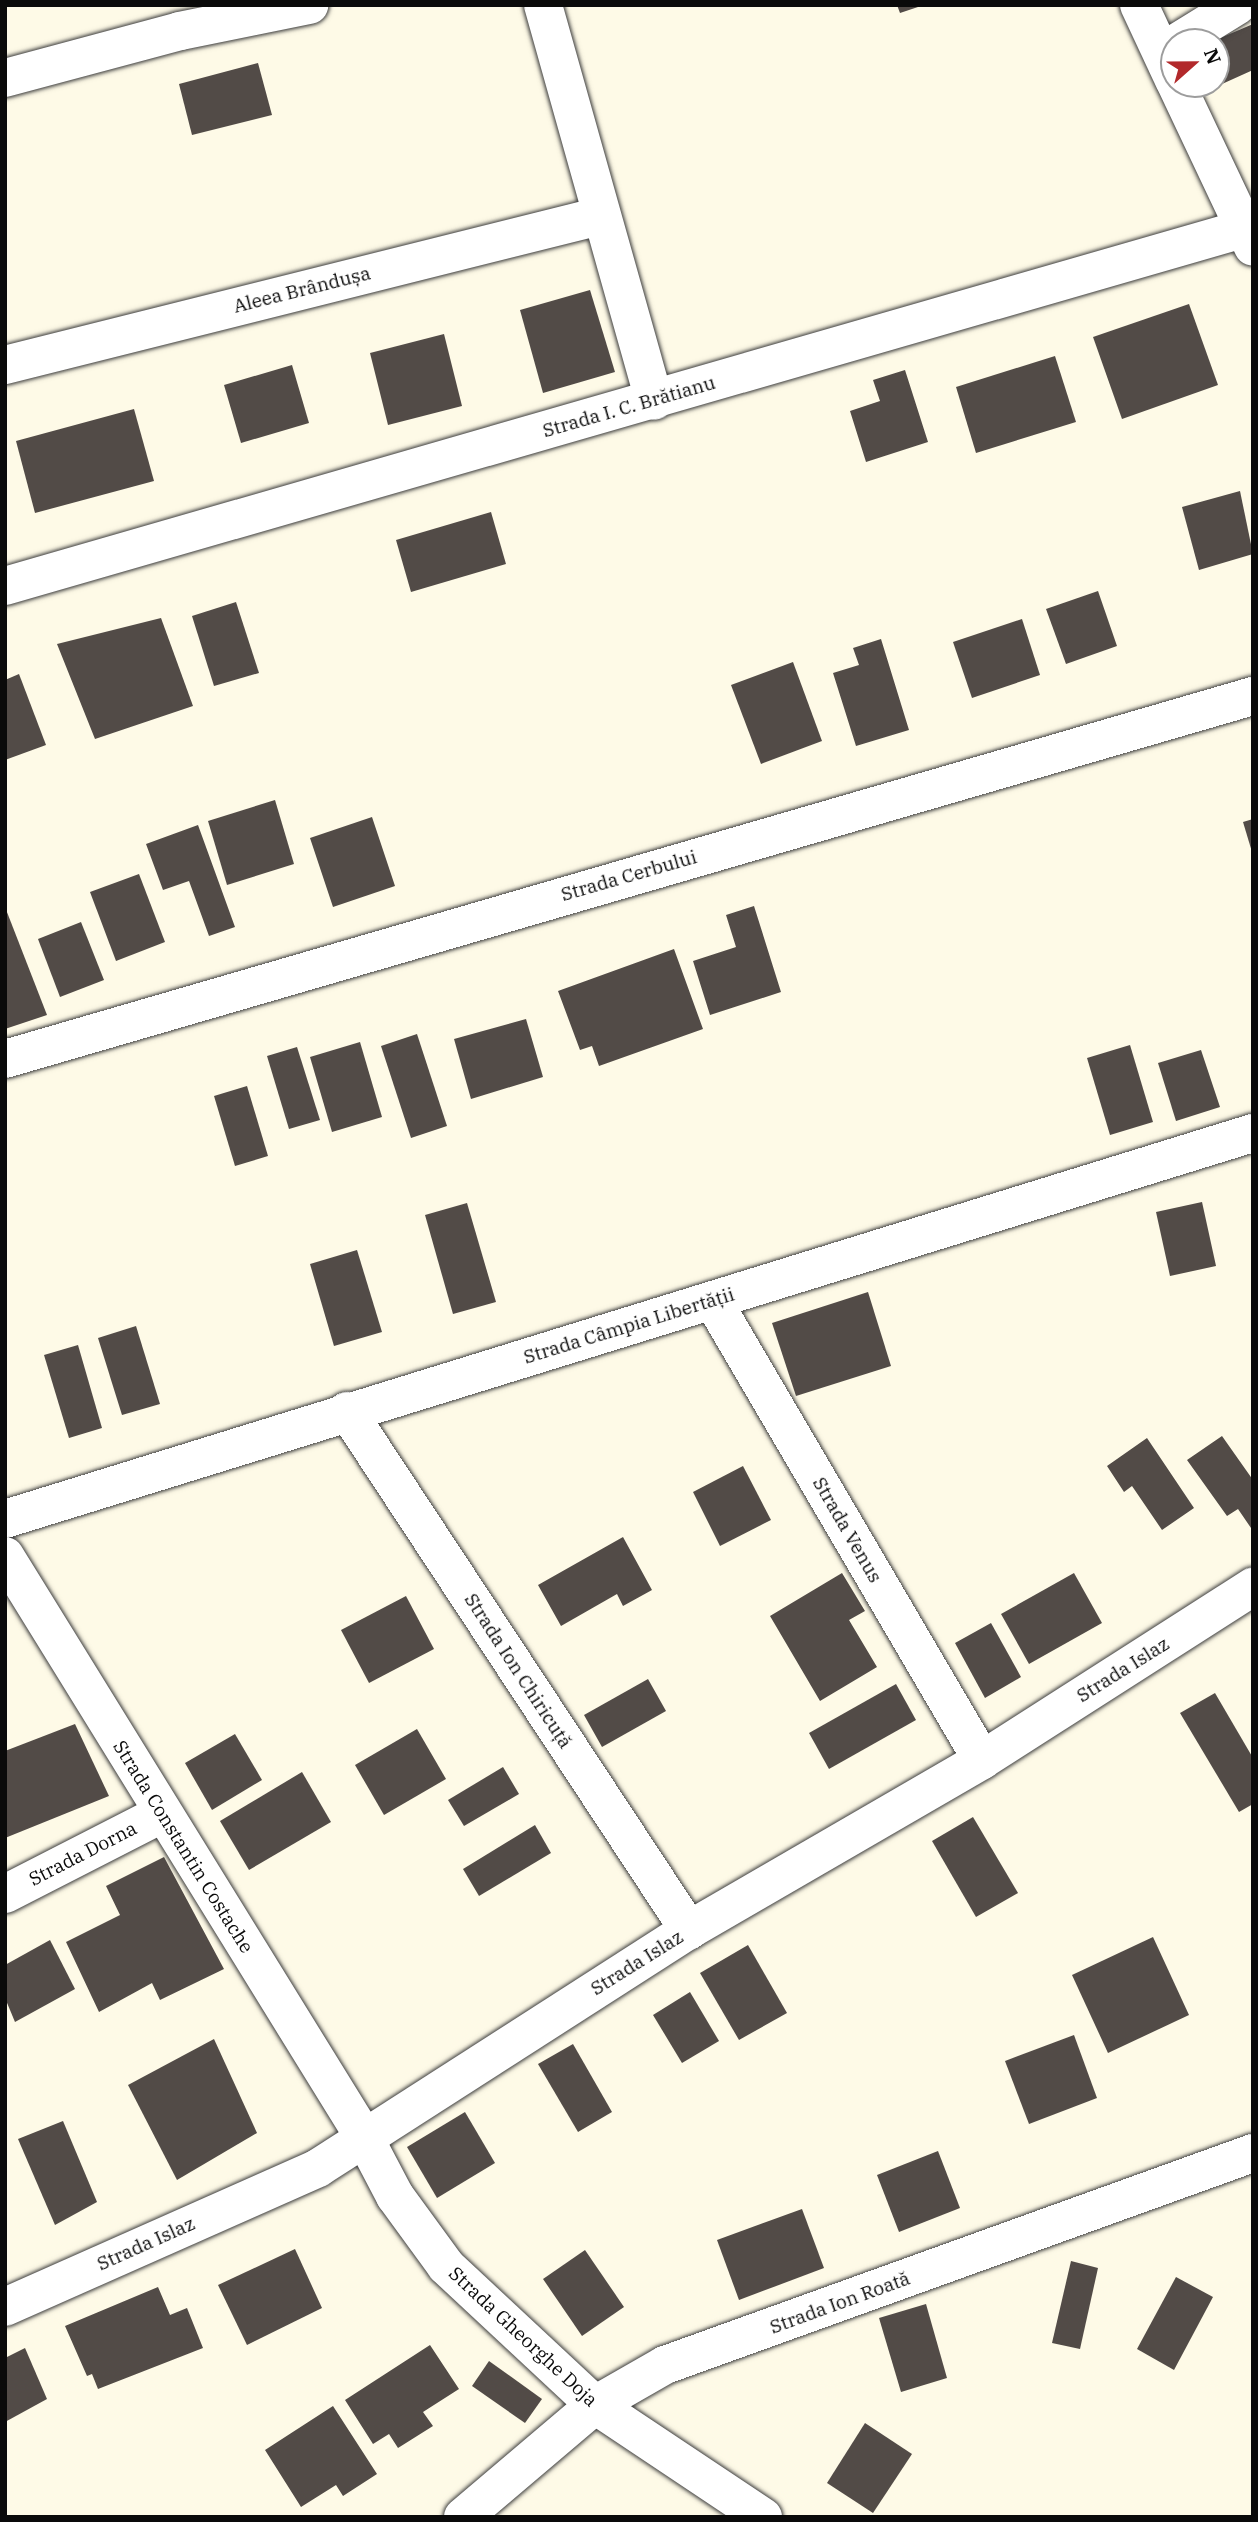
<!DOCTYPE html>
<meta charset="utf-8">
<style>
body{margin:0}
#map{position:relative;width:1258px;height:2522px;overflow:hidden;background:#fefae7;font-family:"IBM Plex Serif",serif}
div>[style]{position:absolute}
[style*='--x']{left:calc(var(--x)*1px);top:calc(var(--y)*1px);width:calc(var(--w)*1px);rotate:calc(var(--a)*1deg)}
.building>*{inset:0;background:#524b47}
.roads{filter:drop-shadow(0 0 2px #3d3d3d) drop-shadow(0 0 2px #3d3d3d)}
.minor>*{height:38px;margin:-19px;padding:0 19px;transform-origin:19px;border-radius:19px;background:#fff}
span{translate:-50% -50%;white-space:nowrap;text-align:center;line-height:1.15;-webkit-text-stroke:7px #fff;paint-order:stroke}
.street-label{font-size:19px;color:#0a0a0a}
.frame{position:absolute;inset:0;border:7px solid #0a0a0a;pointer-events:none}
.north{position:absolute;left:1160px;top:28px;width:70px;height:70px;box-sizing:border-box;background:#fff;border:2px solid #9d9d9d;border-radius:50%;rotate:69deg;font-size:19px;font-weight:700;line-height:28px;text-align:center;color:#0a0a0a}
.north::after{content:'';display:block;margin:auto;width:24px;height:32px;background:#b2292b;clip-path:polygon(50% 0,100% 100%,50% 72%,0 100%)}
</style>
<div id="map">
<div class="building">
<i style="clip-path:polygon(897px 5px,921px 5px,921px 6px,900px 13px)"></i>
<i style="clip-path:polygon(1253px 24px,1253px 70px,1222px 84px,1216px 69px,1216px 42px,1211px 42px)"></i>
<i style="clip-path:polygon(258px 63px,272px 115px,192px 135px,179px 84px)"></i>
<i style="clip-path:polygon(590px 290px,615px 372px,543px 393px,520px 310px)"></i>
<i style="clip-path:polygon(1189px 304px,1218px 385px,1122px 419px,1093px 337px)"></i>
<i style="clip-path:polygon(444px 334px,462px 406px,388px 425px,370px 353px)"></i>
<i style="clip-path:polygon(1055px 356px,1076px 422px,976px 453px,956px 387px)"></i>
<i style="clip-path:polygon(292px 365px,309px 423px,241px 443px,224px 385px)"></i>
<i style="clip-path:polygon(905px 370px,928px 442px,866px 462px,850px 411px,880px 401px,873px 380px)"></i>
<i style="clip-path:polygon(134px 409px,154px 481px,35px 513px,16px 441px)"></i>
<i style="clip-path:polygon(1240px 491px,1253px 554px,1199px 570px,1182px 507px)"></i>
<i style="clip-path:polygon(491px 512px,506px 564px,411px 592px,396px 540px)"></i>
<i style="clip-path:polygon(1098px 591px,1117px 646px,1066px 664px,1046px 609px)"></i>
<i style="clip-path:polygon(236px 602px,259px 673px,214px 686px,192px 616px)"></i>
<i style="clip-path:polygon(161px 618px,193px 706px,95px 739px,57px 644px)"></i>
<i style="clip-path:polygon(1022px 619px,1040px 675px,972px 698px,953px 642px)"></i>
<i style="clip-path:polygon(881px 639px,909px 730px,856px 746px,833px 673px,859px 665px,853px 648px)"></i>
<i style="clip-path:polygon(793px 662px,822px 741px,761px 764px,731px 685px)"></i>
<i style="clip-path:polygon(19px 674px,46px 745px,5px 760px,5px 680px)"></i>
<i style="clip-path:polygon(275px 800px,294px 864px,227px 885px,208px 821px)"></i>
<i style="clip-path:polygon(372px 817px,395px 886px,333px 907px,310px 838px)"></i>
<i style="clip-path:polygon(1253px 819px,1253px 852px,1252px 852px,1243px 822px)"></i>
<i style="clip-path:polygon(198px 825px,235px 927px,209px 936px,189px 881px,163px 890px,146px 844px)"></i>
<i style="clip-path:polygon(139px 874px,165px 942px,116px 961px,90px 892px)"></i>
<i style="clip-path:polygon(754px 906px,781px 992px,710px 1015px,693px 961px,736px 947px,726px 915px)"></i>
<i style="clip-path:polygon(5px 907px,47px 1015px,5px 1029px)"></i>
<i style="clip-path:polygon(81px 922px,104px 980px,60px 997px,38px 939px)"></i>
<i style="clip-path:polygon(674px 949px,703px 1029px,599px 1066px,592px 1046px,580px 1050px,558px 991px)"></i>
<i style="clip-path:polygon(526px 1019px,543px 1077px,471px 1099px,454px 1039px)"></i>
<i style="clip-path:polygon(417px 1034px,447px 1126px,411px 1138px,381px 1046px)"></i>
<i style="clip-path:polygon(360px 1042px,382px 1117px,332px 1132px,310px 1057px)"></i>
<i style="clip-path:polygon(1130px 1045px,1153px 1122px,1110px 1135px,1087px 1058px)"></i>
<i style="clip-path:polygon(297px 1047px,320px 1120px,289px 1129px,267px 1056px)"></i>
<i style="clip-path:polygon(1201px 1050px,1220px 1107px,1176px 1121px,1158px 1063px)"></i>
<i style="clip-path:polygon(247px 1086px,268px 1156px,235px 1166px,214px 1096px)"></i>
<i style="clip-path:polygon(1202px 1202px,1216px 1266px,1170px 1276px,1156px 1212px)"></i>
<i style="clip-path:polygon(467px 1203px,496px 1302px,453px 1314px,425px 1215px)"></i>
<i style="clip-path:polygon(357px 1250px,382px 1332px,334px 1346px,310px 1264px)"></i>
<i style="clip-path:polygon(868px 1292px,891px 1366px,796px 1396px,772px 1323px)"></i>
<i style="clip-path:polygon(136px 1326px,160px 1404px,122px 1415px,98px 1338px)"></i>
<i style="clip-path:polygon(78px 1345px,102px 1428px,69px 1438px,44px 1355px)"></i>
<i style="clip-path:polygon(1222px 1436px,1253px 1480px,1251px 1528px,1238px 1509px,1227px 1516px,1187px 1460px)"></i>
<i style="clip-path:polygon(1147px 1438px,1194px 1508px,1162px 1530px,1132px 1486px,1124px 1492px,1107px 1466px)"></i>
<i style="clip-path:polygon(743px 1466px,771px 1520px,720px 1546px,693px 1492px)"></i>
<i style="clip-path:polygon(623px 1537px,652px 1590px,623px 1606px,617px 1594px,561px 1626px,538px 1585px)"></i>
<i style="clip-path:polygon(842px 1573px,865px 1611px,849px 1620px,877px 1667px,820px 1701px,770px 1616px)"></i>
<i style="clip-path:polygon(1074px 1573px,1102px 1623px,1029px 1664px,1001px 1614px)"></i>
<i style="clip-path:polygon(406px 1596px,434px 1649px,369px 1683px,341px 1630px)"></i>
<i style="clip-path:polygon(991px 1623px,1021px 1677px,985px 1698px,955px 1643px)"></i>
<i style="clip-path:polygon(648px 1679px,666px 1711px,602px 1747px,584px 1715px)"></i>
<i style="clip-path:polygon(896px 1684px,916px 1720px,829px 1769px,809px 1733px)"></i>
<i style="clip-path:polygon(1215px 1693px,1253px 1758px,1253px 1804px,1239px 1812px,1180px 1713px)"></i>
<i style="clip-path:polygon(75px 1724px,109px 1796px,5px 1838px,5px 1751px)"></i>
<i style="clip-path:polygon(417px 1729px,446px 1779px,384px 1815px,355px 1765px)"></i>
<i style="clip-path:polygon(235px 1734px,262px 1780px,212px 1810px,185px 1763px)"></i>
<i style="clip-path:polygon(503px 1767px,519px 1794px,464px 1826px,448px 1800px)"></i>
<i style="clip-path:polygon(302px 1772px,331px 1822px,249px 1870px,220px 1821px)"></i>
<i style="clip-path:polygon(973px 1817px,1018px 1893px,976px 1917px,932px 1841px)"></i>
<i style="clip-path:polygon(535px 1825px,551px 1853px,479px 1896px,463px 1869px)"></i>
<i style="clip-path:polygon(164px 1857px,224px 1969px,160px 2000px,152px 1983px,99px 2012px,66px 1942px,120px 1915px,106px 1886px)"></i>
<i style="clip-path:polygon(1153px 1937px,1189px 2015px,1108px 2053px,1072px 1975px)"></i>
<i style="clip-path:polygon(50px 1940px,75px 1989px,15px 2022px,5px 1998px,5px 1965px)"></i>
<i style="clip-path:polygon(748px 1945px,787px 2013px,739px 2040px,700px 1973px)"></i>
<i style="clip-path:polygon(690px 1992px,719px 2041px,682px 2063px,653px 2015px)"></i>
<i style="clip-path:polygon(1074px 2035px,1097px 2098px,1029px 2124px,1005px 2061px)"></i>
<i style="clip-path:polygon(214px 2039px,257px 2133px,177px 2180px,128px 2085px)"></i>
<i style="clip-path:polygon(573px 2044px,612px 2112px,578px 2132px,538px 2064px)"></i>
<i style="clip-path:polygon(465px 2112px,495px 2163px,437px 2198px,407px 2147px)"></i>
<i style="clip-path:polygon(63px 2121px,97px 2202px,55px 2225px,18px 2139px)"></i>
<i style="clip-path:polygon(938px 2151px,960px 2208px,899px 2232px,877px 2175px)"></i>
<i style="clip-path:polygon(802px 2209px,824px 2268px,739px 2300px,717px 2240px)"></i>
<i style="clip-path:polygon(295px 2249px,322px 2308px,247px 2345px,218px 2285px)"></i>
<i style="clip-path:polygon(585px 2250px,624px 2307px,582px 2336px,543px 2279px)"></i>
<i style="clip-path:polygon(1071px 2261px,1098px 2268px,1080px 2349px,1052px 2343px)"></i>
<i style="clip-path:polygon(1176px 2277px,1213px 2297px,1174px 2370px,1137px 2349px)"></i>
<i style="clip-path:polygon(158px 2287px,170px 2315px,187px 2308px,203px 2348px,98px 2389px,92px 2374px,87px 2376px,65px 2326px)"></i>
<i style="clip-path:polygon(926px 2304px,947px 2378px,901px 2392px,879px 2318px)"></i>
<i style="clip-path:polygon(430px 2345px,459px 2389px,423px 2412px,433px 2426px,398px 2448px,389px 2434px,373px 2444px,345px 2400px)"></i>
<i style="clip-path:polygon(25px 2348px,47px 2399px,5px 2422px,5px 2358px)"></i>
<i style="clip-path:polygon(489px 2361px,542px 2399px,525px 2423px,472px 2386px)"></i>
<i style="clip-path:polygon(333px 2406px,377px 2474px,343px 2496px,336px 2485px,301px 2507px,265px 2450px)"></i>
<i style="clip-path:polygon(865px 2423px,912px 2454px,873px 2513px,827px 2483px)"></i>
</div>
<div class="roads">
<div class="minor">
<i style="--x:543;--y:5;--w:411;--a:74.3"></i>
<i style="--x:1139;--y:5;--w:83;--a:65"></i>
<i style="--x:1178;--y:42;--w:70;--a:-31.7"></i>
<i style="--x:5;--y:78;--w:181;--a:-15"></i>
<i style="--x:180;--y:31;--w:132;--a:-11.4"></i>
<i style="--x:1176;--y:84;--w:180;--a:64.7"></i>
<i style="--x:5;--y:365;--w:613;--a:-14.06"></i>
<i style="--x:5;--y:586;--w:1299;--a:-16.09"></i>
<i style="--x:5;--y:1059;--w:1300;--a:-16.22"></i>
<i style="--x:713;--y:1301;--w:532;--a:59.63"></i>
<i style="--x:347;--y:1411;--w:622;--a:56.62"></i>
<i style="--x:5;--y:1519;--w:1306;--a:-17.19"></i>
<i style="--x:5;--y:1556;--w:683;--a:58.29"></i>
<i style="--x:364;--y:2137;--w:67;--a:62.3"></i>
<i style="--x:395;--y:2196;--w:87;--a:53.9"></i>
<i style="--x:446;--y:2266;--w:204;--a:43"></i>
<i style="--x:595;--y:2405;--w:202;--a:33.7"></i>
<i style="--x:5;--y:1894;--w:175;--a:-27.1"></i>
<i style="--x:5;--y:2307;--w:342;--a:-23.9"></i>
<i style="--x:318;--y:2168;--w:441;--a:-32.7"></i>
<i style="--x:689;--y:1930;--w:339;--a:-30.1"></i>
<i style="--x:982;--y:1760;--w:322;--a:-32.6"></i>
<i style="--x:463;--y:2517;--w:173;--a:-40.3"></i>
<i style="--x:595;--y:2405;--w:81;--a:-29.7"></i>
<i style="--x:665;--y:2365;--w:625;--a:-19.83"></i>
</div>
</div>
<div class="street-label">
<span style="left:302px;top:290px;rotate:-14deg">Aleea Brândușa</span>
<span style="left:629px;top:407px;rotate:-16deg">Strada I. C. Brătianu</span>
<span style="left:629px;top:876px;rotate:-16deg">Strada Cerbului</span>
<span style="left:629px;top:1326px;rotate:-17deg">Strada Câmpia Libertății</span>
<span style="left:847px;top:1530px;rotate:60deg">Strada Venus</span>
<span style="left:1123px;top:1670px;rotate:-32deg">Strada Islaz</span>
<span style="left:518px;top:1671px;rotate:57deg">Strada Ion Chiricuță</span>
<span style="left:183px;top:1847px;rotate:58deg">Strada Constantin Costache</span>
<span style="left:83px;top:1854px;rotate:-27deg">Strada Dorna</span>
<span style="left:637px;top:1963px;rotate:-32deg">Strada Islaz</span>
<span style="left:146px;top:2244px;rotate:-24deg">Strada Islaz</span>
<span style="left:840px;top:2303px;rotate:-20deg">Strada Ion Roată</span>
<span style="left:523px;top:2337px;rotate:43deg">Strada Gheorghe Doja</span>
</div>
<div class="frame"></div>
<div class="north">N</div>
</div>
